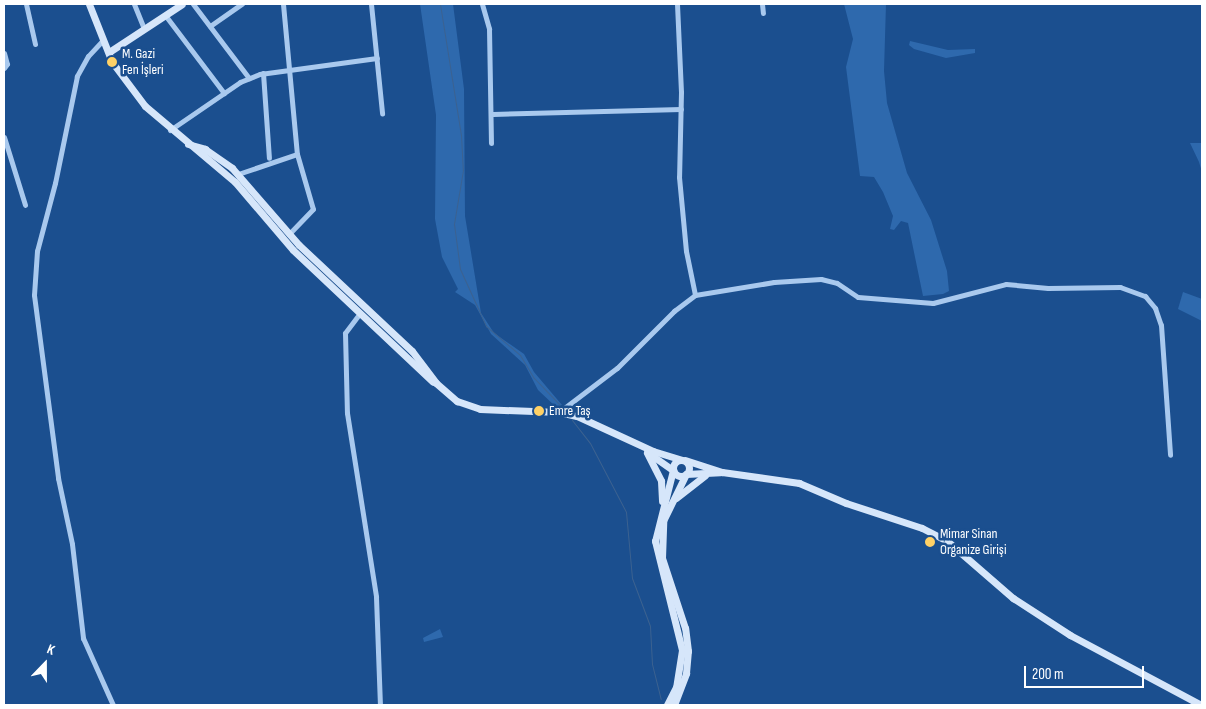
<!DOCTYPE html>
<meta charset="utf-8">
<style>
body{margin:0}
#map{position:relative;width:1206px;height:709px;overflow:hidden;background:#1b4f8f;font-family:"Sofia Sans Condensed",sans-serif}
div>[style]{position:absolute}
[style*='--x']{left:calc(var(--x)*1px);top:calc(var(--y)*1px);width:calc(var(--w)*1px);rotate:calc(var(--a)*1deg)}
.green>*{inset:0;background:#2e69ad}
.stream>*{height:1px;margin:-0.5px;padding:0 0.5px;transform-origin:0.5px;border-radius:0.5px;background:#3c6290}
.street>*{height:5px;margin:-2.5px;padding:0 2.5px;transform-origin:2.5px;border-radius:2.5px;background:#a9c9ee}
.secondary>*{height:7px;margin:-3.5px;padding:0 3.5px;transform-origin:3.5px;border-radius:3.5px;background:#d6e6fa}
.secondary>.ring{margin:-3.5px;padding:0;box-sizing:content-box;background:none;border:7px solid #d6e6fa;border-radius:50%}
.dots>*{width:14px;height:14px;translate:-50% -50%;box-sizing:border-box;border:2px solid #1b4f8f;border-radius:50%}
span{translate:-50% -50%;white-space:nowrap;text-align:center;line-height:1.15;-webkit-text-stroke:5px #1b4f8f;paint-order:stroke}
.poi-label{font-size:14px;color:#fff}
.left{translate:0 -50%;text-align:left}
.frame{position:absolute;inset:0;border:5px solid #fff;pointer-events:none}
.north{position:absolute;left:20px;top:639px;width:50px;height:50px;-webkit-text-stroke:4px #1b4f8f;paint-order:stroke;rotate:22deg;font-size:14px;font-weight:700;line-height:20px;text-align:center;color:#fff}
.north::after{content:'';display:block;margin:auto;width:18px;height:22px;background:#fff;clip-path:polygon(50% 0,100% 100%,50% 72%,0 100%)}
.scale{position:absolute;left:1024px;top:666px;width:120px;height:22px;box-sizing:border-box;border:2px solid #fff;border-top:0;padding-left:6px;font-size:15px;line-height:18px;white-space:nowrap;color:#fff;-webkit-text-stroke:4px #1b4f8f;paint-order:stroke}
</style>
<div id="map">
<div class="green">
<i style="clip-path:polygon(420px 4px,453px 4px,464px 89px,465px 216px,481px 313px,494px 333px,524px 354px,534px 372px,562px 405px,556px 407px,538px 390px,525px 365px,491px 334px,475px 305px,455px 292px,458px 289px,442px 257px,435px 219px,436px 115px)"></i>
<i style="clip-path:polygon(844px 4px,886px 4px,884px 71px,887px 103px,907px 173px,931px 220px,947px 271px,949px 291px,943px 294px,923px 296px,908px 223px,901px 221px,894px 230px,890px 229px,893px 216px,883px 192px,874px 177px,860px 176px,846px 67px,853px 39px)"></i>
<i style="clip-path:polygon(910px 41px,948px 50px,975px 49px,975px 53px,946px 58px,914px 49px,909px 45px)"></i>
<i style="clip-path:polygon(1190px 143px,1202px 143px,1202px 172px,1199px 162px)"></i>
<i style="clip-path:polygon(1183px 292px,1202px 299px,1202px 321px,1178px 309px)"></i>
<i style="clip-path:polygon(440px 629px,443px 637px,424px 642px,423px 638px)"></i>
</div>
<div class="stream">
<i style="--x:440;--y:4;--w:133;--a:80.9"></i>
<i style="--x:461;--y:135;--w:35;--a:87"></i>
<i style="--x:463;--y:170;--w:55;--a:99.5"></i>
<i style="--x:454;--y:224;--w:45;--a:82.4"></i>
<i style="--x:460;--y:269;--w:63;--a:65.5"></i>
<i style="--x:486;--y:326;--w:45;--a:40.5"></i>
<i style="--x:520;--y:355;--w:27;--a:59"></i>
<i style="--x:534;--y:378;--w:37;--a:46"></i>
<i style="--x:572;--y:420;--w:29;--a:52"></i>
<i style="--x:590;--y:443;--w:78;--a:62.4"></i>
<i style="--x:626;--y:512;--w:66;--a:84.8"></i>
<i style="--x:632;--y:578;--w:51;--a:69.4"></i>
<i style="--x:650;--y:626;--w:38;--a:87"></i>
<i style="--x:652;--y:664;--w:36;--a:76"></i>
</div>
<div class="street">
<i style="--x:26;--y:4;--w:41;--a:77.3"></i>
<i style="--x:134;--y:4;--w:27;--a:68"></i>
<i style="--x:193;--y:4;--w:93;--a:52.9"></i>
<i style="--x:283;--y:4;--w:151;--a:84.7"></i>
<i style="--x:297;--y:154;--w:57;--a:73.8"></i>
<i style="--x:313;--y:209;--w:35;--a:134"></i>
<i style="--x:371;--y:4;--w:110;--a:84.2"></i>
<i style="--x:482;--y:4;--w:26;--a:74"></i>
<i style="--x:489;--y:29;--w:114;--a:89"></i>
<i style="--x:677;--y:4;--w:88;--a:87.4"></i>
<i style="--x:681;--y:92;--w:85;--a:91.3"></i>
<i style="--x:679;--y:177;--w:74;--a:84.6"></i>
<i style="--x:686;--y:251;--w:45;--a:78.4"></i>
<i style="--x:762;--y:4;--w:9;--a:84"></i>
<i style="--x:165;--y:15;--w:98;--a:52.9"></i>
<i style="--x:210;--y:26;--w:39;--a:-35"></i>
<i style="--x:103;--y:40;--w:22;--a:133"></i>
<i style="--x:88;--y:56;--w:23;--a:119"></i>
<i style="--x:77;--y:76;--w:109;--a:101.6"></i>
<i style="--x:55;--y:183;--w:70;--a:104.8"></i>
<i style="--x:37;--y:251;--w:44;--a:93.9"></i>
<i style="--x:34;--y:295;--w:185;--a:82.5"></i>
<i style="--x:58;--y:478;--w:67;--a:78"></i>
<i style="--x:72;--y:544;--w:95;--a:83.3"></i>
<i style="--x:83;--y:638;--w:73;--a:65.9"></i>
<i style="--x:4;--y:53;--w:11;--a:75"></i>
<i style="--x:7;--y:64;--w:5;--a:127"></i>
<i style="--x:263;--y:73;--w:85;--a:86"></i>
<i style="--x:493;--y:114;--w:188;--a:-1.5"></i>
<i style="--x:170;--y:130;--w:85;--a:-34.4"></i>
<i style="--x:240;--y:82;--w:22;--a:-22"></i>
<i style="--x:260;--y:74;--w:118;--a:-7.8"></i>
<i style="--x:4;--y:137;--w:71;--a:72.8"></i>
<i style="--x:238;--y:174;--w:62;--a:-18.7"></i>
<i style="--x:360;--y:313;--w:25;--a:127"></i>
<i style="--x:345;--y:333;--w:80;--a:88.6"></i>
<i style="--x:347;--y:413;--w:186;--a:81"></i>
<i style="--x:376;--y:597;--w:108;--a:87.9"></i>
<i style="--x:559;--y:412;--w:73;--a:-37.2"></i>
<i style="--x:617;--y:368;--w:81;--a:-45"></i>
<i style="--x:674;--y:311;--w:26;--a:-37"></i>
<i style="--x:695;--y:295;--w:80;--a:-9.3"></i>
<i style="--x:774;--y:282;--w:47;--a:-3.7"></i>
<i style="--x:821;--y:279;--w:16;--a:14"></i>
<i style="--x:837;--y:283;--w:25;--a:34"></i>
<i style="--x:858;--y:297;--w:75;--a:4.6"></i>
<i style="--x:933;--y:303;--w:75;--a:-14.6"></i>
<i style="--x:1006;--y:284;--w:42;--a:5.4"></i>
<i style="--x:1048;--y:288;--w:72;--a:-0.8"></i>
<i style="--x:1120;--y:287;--w:27;--a:20"></i>
<i style="--x:1145;--y:296;--w:16;--a:50"></i>
<i style="--x:1155;--y:308;--w:18;--a:71"></i>
<i style="--x:1161;--y:325;--w:130;--a:86"></i>
</div>
<div class="secondary">
<i style="--x:89;--y:4;--w:62;--a:68.4"></i>
<i style="--x:112;--y:62;--w:55;--a:53.1"></i>
<i style="--x:145;--y:106;--w:118;--a:40.2"></i>
<i style="--x:235;--y:182;--w:89;--a:49.5"></i>
<i style="--x:293;--y:250;--w:192;--a:43.3"></i>
<i style="--x:109;--y:52;--w:87;--a:-33.3"></i>
<i style="--x:188;--y:144;--w:18;--a:16"></i>
<i style="--x:205;--y:149;--w:33;--a:35"></i>
<i style="--x:232;--y:168;--w:102;--a:49"></i>
<i style="--x:299;--y:245;--w:155;--a:43.2"></i>
<i style="--x:412;--y:351;--w:40;--a:53"></i>
<i style="--x:436;--y:383;--w:28;--a:41"></i>
<i style="--x:457;--y:401;--w:24;--a:19"></i>
<i style="--x:480;--y:409;--w:79;--a:2.2"></i>
<i style="--x:559;--y:412;--w:18;--a:13"></i>
<i style="--x:577;--y:416;--w:84;--a:24.7"></i>
<i style="--x:653;--y:451;--w:30;--a:17"></i>
<i style="--x:647;--y:452;--w:32;--a:35"></i>
<i style="--x:673;--y:470;--w:73;--a:104.2"></i>
<i style="--x:655;--y:541;--w:112;--a:76.1"></i>
<i style="--x:682;--y:650;--w:37;--a:99"></i>
<i style="--x:676;--y:687;--w:20;--a:117"></i>
<i style="--x:647;--y:453;--w:31;--a:63"></i>
<i style="--x:661;--y:481;--w:20;--a:87"></i>
<i class="ring" style="left:673px;top:460px;width:9px;height:9px"></i>
<i style="--x:685;--y:460;--w:39;--a:18"></i>
<i style="--x:722;--y:472;--w:78;--a:8.1"></i>
<i style="--x:799;--y:483;--w:51;--a:23.1"></i>
<i style="--x:846;--y:503;--w:80;--a:18.2"></i>
<i style="--x:922;--y:528;--w:27;--a:27"></i>
<i style="--x:946;--y:540;--w:89;--a:40.9"></i>
<i style="--x:1013;--y:598;--w:68;--a:33"></i>
<i style="--x:1070;--y:635;--w:149;--a:28.1"></i>
<i style="--x:676;--y:498;--w:37;--a:-38"></i>
<i style="--x:674;--y:705;--w:34;--a:-69"></i>
<i style="--x:686;--y:673;--w:22;--a:-85"></i>
<i style="--x:688;--y:651;--w:23;--a:-97"></i>
<i style="--x:685;--y:628;--w:74;--a:-108.2"></i>
<i style="--x:662;--y:558;--w:37;--a:-88"></i>
<i style="--x:663;--y:521;--w:52;--a:-63.9"></i>
<i style="--x:686;--y:474;--w:34;--a:-3"></i>
</div>
<div class="dots">
<i style="left:112px;top:62px;background:#ffd166"></i>
<i style="left:539px;top:411px;background:#ffd166"></i>
<i style="left:930px;top:542px;background:#ffd166"></i>
</div>
<div class="poi-label">
<span class="left" style="left:122px;top:62px">M. Gazi<br>Fen İşleri</span>
<span class="left" style="left:549px;top:411px">Emre Taş</span>
<span class="left" style="left:940px;top:542px">Mimar Sinan<br>Organize Girişi</span>
</div>
<div class="frame"></div>
<div class="north">K</div>
<div class="scale">200 m</div>
</div>
